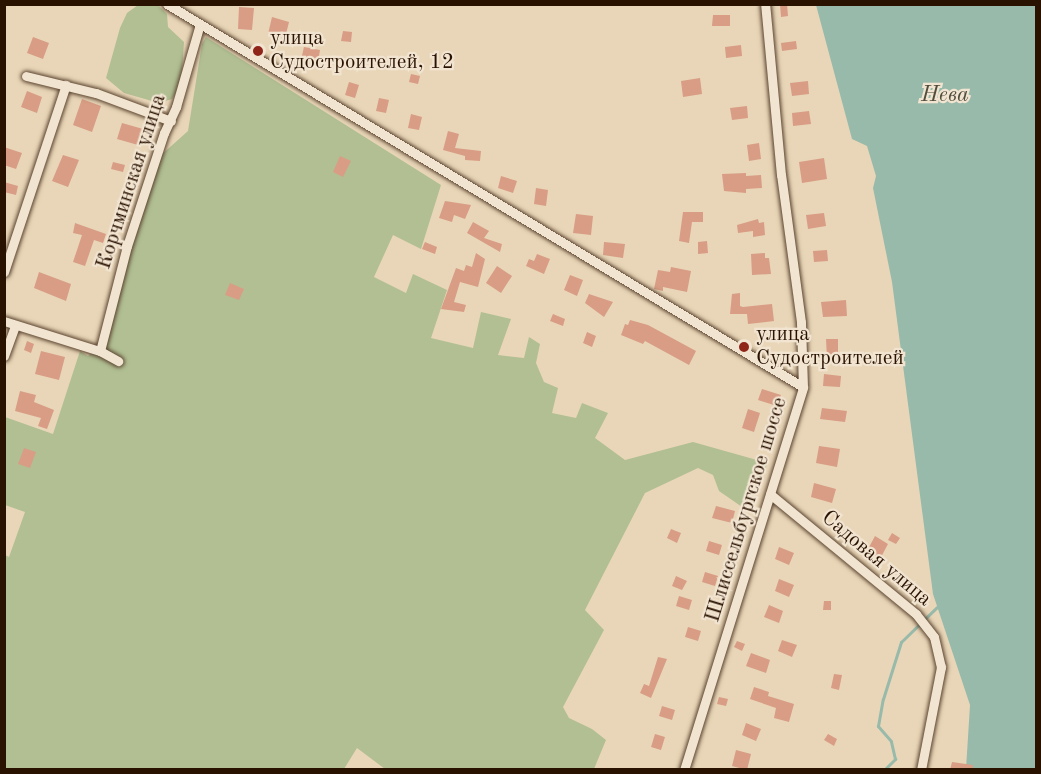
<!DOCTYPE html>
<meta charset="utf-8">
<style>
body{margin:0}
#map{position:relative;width:1041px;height:774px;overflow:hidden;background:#e9d6b8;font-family:"Old Standard TT",serif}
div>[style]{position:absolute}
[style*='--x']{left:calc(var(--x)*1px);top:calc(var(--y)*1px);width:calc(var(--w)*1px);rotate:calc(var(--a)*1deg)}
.green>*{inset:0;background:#b1bf93}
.water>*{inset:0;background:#98baaa}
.stream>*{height:3px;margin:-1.5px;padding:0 1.5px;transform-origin:1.5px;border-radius:1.5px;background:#98baaa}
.building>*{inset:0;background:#d89d84}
.roads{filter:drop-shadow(0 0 2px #5a432e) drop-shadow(0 0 2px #5a432e)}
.minor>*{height:9px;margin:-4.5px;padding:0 4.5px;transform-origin:4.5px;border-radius:4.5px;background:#f1e4d1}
.dots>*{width:16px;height:16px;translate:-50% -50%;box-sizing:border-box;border:3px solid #f1e4d1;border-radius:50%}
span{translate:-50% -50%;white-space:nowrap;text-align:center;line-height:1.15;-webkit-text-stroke:4.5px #f1e4d1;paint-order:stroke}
.poi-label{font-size:21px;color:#2a1200}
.left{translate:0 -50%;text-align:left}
.street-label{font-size:21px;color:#2a1200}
.water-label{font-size:22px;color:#504d3c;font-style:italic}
.frame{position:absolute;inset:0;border:6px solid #2a1200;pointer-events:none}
</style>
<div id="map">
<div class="green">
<i style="clip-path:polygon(138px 5px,158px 5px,167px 14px,168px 27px,184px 42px,182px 71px,177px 91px,172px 99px,159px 103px,124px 93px,106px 78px,120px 28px,127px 13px)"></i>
<i style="clip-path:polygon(206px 37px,441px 185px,421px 249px,393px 235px,374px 277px,406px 293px,413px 274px,447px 290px,431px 338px,473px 348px,481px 312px,511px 319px,498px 355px,524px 358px,529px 337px,540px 344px,536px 363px,544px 382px,558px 388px,552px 413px,576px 418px,582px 403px,608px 413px,595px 438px,625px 460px,693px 442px,768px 463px,745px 509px,719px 491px,713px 475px,698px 468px,645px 493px,585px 610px,604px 630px,563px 707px,569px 718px,592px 729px,606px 740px,594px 769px,385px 769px,357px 748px,344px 769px,5px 769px,5px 555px,9px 557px,25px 512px,5px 505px,5px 417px,53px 434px,80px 351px,88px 356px,101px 344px,160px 156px,188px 131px,202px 44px)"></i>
</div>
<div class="water">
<i style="clip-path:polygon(816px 5px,1036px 5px,1036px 769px,966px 769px,970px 705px,933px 594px,892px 282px,873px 188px,876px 176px,867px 146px,852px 139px)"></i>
</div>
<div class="stream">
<i style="--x:884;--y:770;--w:16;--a:-45"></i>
<i style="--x:895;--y:759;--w:18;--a:-103"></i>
<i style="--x:891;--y:741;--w:20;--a:-131"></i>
<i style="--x:878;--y:726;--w:27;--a:-80"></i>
<i style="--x:883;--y:699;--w:60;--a:-72.5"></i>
<i style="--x:901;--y:642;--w:50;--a:-44.2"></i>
</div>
<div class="building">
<i style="clip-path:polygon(780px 4px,787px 4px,788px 16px,781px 17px)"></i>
<i style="clip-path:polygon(239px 7px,254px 8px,252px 30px,238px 29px)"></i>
<i style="clip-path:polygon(713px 15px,730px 15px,730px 26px,712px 26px)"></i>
<i style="clip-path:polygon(272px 17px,289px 22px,285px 38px,268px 34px)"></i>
<i style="clip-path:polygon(343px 31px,352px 32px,351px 42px,341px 41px)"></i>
<i style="clip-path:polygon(33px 37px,49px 43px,43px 59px,27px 53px)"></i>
<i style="clip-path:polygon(796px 41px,797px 49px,782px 51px,781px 43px)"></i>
<i style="clip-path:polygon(741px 45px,742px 56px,726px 58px,725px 47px)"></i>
<i style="clip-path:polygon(304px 47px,320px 50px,317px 68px,300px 64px)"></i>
<i style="clip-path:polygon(411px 74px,420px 76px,418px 84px,409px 82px)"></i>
<i style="clip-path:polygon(700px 78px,702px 94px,683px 97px,681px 81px)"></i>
<i style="clip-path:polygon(808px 81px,809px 94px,792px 96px,790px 83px)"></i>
<i style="clip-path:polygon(349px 82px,359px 85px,355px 98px,345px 95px)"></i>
<i style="clip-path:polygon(27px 91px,42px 97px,37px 113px,21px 107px)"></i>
<i style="clip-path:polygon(379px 98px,389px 100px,386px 113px,376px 111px)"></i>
<i style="clip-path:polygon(82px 99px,101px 106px,92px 132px,73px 125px)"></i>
<i style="clip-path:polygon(747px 106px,748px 118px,732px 120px,730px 108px)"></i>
<i style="clip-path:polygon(809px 111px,811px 124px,793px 126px,792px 113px)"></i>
<i style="clip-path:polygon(411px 114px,422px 117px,419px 130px,408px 128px)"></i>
<i style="clip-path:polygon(122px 123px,143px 129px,138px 145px,117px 139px)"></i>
<i style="clip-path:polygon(448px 131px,459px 134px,455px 148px,481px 151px,480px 161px,465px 160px,465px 156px,443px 150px)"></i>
<i style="clip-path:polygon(759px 143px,761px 159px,749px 161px,747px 145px)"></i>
<i style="clip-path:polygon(4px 147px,22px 153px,16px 169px,4px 165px)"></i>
<i style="clip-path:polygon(63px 155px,79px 160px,68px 187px,52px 181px)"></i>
<i style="clip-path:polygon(340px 156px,351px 161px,343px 177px,333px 172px)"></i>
<i style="clip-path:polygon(824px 158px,827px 179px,802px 183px,799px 162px)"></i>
<i style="clip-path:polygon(113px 162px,125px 165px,123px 172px,111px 169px)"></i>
<i style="clip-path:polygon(746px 173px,746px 176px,761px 175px,762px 188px,746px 189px,746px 193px,724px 191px,722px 174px)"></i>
<i style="clip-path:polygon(501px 176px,517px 181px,513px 193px,498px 188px)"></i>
<i style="clip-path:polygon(4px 182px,18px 186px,16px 195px,4px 192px)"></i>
<i style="clip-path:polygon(536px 188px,548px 190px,546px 206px,534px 204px)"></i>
<i style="clip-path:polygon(445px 201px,471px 205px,465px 219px,454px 215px,452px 222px,439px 218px)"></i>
<i style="clip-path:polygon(683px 212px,703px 212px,703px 222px,692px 222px,689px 243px,679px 241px)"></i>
<i style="clip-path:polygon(824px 213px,826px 226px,808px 229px,806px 215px)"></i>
<i style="clip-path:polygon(576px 214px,593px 216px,591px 235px,573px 233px)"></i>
<i style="clip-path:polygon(758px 219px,759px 223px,764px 222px,765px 235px,753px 237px,753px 231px,738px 233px,737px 225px)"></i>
<i style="clip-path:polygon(473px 222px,489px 231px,484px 238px,502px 244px,500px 252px,467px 233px)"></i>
<i style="clip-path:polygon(75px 223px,106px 234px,103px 243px,94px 240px,85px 266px,73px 262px,82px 235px,73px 233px)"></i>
<i style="clip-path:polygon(707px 241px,708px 253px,698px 254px,698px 242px)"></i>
<i style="clip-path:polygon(425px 242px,437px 247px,435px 254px,422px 249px)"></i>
<i style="clip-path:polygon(604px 242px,625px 244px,623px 258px,603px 255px)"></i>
<i style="clip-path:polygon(827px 250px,828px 261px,814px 262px,813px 251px)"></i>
<i style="clip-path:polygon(476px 253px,485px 259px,478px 287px,460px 282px,454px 302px,466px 305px,464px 312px,441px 309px,456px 268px,464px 271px,466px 265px,472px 267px)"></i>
<i style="clip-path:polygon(765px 253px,765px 258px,769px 258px,771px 274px,752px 275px,751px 254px)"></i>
<i style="clip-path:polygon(537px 254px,550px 259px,544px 274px,526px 266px,529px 259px,534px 261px)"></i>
<i style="clip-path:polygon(497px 266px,512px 276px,501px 293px,486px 283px)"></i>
<i style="clip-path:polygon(671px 267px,691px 271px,687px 292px,663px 287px,663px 291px,654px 289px,658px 270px,670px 272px)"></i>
<i style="clip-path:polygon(39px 272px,71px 284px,66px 301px,34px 288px)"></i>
<i style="clip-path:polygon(570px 275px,583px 280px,577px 296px,564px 290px)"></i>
<i style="clip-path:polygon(230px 283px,244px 289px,239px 300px,225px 295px)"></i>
<i style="clip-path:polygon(740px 293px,740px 306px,743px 307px,772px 304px,774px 321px,748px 324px,747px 314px,730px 314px,732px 294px)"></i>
<i style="clip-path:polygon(589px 294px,613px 302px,604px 317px,585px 303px)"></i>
<i style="clip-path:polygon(846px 300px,847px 316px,823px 317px,821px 302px)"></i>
<i style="clip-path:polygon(553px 314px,565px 319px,563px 326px,550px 321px)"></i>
<i style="clip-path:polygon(630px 320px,648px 325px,696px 351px,689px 365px,645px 341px,643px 344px,621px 335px,625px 324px,628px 325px)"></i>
<i style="clip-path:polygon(587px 332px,596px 336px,592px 347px,583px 343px)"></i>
<i style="clip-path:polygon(826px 339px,838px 339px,838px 358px,827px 359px)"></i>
<i style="clip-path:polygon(27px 341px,34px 344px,31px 353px,24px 350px)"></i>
<i style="clip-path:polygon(41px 351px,65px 357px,59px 380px,35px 374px)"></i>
<i style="clip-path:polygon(824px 374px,841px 376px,840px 387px,823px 386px)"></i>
<i style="clip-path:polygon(762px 389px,781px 395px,777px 406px,758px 400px)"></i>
<i style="clip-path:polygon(20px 391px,36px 395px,34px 402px,54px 410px,47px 429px,38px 426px,41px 418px,15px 411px)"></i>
<i style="clip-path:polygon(822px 408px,847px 411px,845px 422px,820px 419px)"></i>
<i style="clip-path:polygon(748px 409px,760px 413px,754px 432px,742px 428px)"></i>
<i style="clip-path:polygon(819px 446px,840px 449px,837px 467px,816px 463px)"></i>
<i style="clip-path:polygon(24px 448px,36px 452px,30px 468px,18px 464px)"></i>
<i style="clip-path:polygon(814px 483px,836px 489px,832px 503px,811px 497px)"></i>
<i style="clip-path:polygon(716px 506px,735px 511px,732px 523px,712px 518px)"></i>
<i style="clip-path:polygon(671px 529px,681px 533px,677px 543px,667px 538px)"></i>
<i style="clip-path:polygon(892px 533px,900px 538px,896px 544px,888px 540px)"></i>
<i style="clip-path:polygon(875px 536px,888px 544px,880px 559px,867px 551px)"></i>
<i style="clip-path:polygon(709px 541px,722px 545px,719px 555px,706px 551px)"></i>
<i style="clip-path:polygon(779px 547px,794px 553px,789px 565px,775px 559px)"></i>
<i style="clip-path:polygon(705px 572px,718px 576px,715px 586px,702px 582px)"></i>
<i style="clip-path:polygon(676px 576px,687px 581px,682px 590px,672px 586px)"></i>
<i style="clip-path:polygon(779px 579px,794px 585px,789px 597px,775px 591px)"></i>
<i style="clip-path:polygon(679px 596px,692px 600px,689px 610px,676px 606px)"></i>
<i style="clip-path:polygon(824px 601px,831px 601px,831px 610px,823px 610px)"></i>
<i style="clip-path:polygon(769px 605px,783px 611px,779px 623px,764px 617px)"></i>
<i style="clip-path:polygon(688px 627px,701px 631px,698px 641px,685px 637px)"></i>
<i style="clip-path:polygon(782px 640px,797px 645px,792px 657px,778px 651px)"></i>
<i style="clip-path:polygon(737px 641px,745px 644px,742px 651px,734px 647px)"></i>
<i style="clip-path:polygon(751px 653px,770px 660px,766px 673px,746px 666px)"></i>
<i style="clip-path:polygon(658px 657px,667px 659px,651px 698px,640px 693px,644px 684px,649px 686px)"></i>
<i style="clip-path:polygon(834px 674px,842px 675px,839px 690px,831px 688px)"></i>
<i style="clip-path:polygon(754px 687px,769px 692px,768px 696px,794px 704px,789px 722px,774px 718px,776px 708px,750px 699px)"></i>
<i style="clip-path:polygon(719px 697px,728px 699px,726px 706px,717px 704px)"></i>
<i style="clip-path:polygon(662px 706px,675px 710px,672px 720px,659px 716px)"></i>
<i style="clip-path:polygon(746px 723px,761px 729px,756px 741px,742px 735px)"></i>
<i style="clip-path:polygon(655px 734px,665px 737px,661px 750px,651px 747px)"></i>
<i style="clip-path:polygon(828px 734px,837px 739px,834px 746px,824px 740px)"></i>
<i style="clip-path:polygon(736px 750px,751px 754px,747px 770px,732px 766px)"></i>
<i style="clip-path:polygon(952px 762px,973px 765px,973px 770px,950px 770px)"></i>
</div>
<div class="roads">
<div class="minor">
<i style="--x:167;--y:4;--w:742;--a:31.06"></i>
<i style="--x:26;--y:76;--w:72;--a:13.7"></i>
<i style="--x:96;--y:93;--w:80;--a:20.5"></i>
<i style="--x:4;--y:272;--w:197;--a:-71.7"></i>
<i style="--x:4;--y:321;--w:101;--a:17.4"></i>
<i style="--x:100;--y:351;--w:21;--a:29"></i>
<i style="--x:100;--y:351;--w:108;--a:-75.6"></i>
<i style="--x:127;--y:246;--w:119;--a:-71.9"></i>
<i style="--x:164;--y:133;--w:29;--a:-65"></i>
<i style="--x:176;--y:107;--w:86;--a:-73.9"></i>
<i style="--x:4;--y:356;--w:33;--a:-70"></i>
<i style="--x:770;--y:494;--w:189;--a:39.4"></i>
<i style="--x:916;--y:614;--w:29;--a:52"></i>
<i style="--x:934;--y:637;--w:31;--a:77"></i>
<i style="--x:941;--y:667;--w:105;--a:101"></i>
<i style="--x:684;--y:770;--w:401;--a:-72.7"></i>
<i style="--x:803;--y:387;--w:65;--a:-91.8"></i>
<i style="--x:801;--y:322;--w:148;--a:-97.7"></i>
<i style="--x:781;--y:175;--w:172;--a:-95.3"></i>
</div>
</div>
<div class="dots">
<i style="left:258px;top:51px;background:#8f2418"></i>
<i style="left:744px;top:347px;background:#8f2418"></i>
</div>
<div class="poi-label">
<span class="left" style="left:270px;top:51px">улица<br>Судостроителей, 12</span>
<span class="left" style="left:756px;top:347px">улица<br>Судостроителей</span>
</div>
<div class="street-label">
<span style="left:132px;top:182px;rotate:-72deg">Корчминская улица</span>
<span style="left:747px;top:510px;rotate:-73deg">Шлиссельбургское шоссе</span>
<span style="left:876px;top:559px;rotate:40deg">Садовая улица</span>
</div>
<div class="water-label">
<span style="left:945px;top:96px">Нева</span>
</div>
<div class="frame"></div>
</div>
